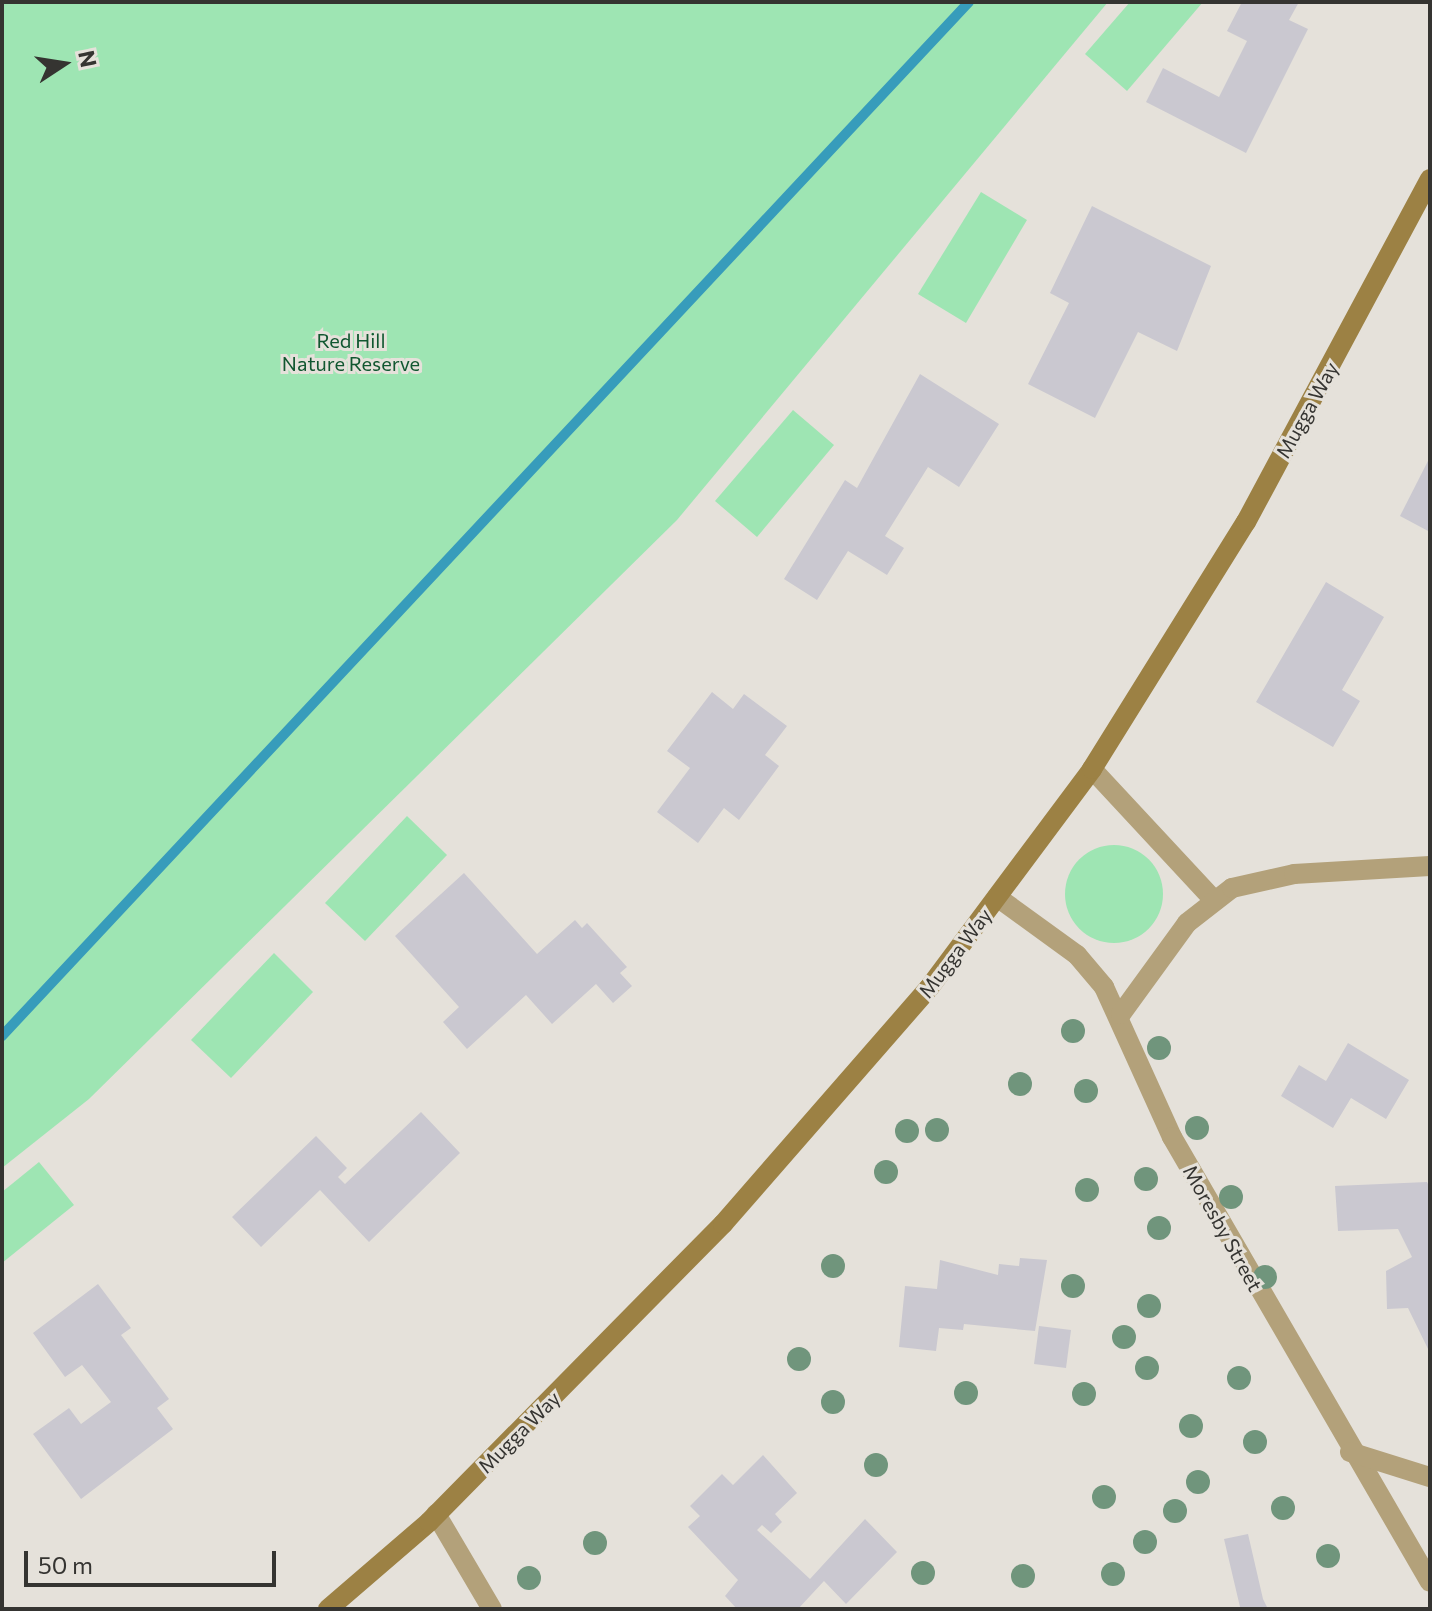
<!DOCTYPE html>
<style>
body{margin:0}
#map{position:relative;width:1432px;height:1611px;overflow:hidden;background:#e5e1da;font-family:Commissioner,sans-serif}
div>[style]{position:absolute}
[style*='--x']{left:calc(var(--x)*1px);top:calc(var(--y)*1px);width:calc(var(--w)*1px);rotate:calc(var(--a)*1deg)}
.green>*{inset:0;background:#9ee5b3}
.round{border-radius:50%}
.stream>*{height:10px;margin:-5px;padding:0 5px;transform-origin:5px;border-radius:5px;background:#379cbb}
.building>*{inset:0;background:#cac8d0}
.minor>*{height:20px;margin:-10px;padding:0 10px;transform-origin:10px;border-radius:10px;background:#b3a17a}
.secondary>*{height:20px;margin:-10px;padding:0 10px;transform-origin:10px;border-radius:10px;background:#9c8144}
.trees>*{width:24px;height:24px;margin:-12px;border-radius:50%;background:#70957c}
span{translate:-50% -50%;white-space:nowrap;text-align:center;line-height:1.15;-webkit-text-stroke:6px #e5e1da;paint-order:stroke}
.park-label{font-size:20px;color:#115730}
.street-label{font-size:20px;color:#353431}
.frame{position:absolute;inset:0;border:4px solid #353431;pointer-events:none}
.north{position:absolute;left:24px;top:24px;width:80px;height:80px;-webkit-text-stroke:6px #e5e1da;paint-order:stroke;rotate:78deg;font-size:22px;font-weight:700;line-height:32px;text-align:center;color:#353431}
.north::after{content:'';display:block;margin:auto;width:28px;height:36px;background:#353431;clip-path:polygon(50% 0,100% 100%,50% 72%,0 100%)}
.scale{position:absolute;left:24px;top:1551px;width:252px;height:36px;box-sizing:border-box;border:4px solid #353431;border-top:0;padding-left:10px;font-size:24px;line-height:28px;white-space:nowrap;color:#353431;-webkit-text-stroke:6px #e5e1da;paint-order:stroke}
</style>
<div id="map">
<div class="green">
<i style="clip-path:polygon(2px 2px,1108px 2px,677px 520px,89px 1099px,2px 1168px)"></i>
<i style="clip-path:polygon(1130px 2px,1203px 2px,1127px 91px,1085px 54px)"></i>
<i style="clip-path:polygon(981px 192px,1027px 220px,966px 323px,918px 294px)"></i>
<i style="clip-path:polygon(793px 410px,834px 445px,757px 537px,715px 501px)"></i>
<i style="clip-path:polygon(407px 816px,447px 855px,365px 941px,325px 903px)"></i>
<i class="round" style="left:1065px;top:845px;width:98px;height:98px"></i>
<i style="clip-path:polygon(274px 953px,313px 992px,231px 1078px,191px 1040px)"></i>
<i style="clip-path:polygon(39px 1162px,74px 1205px,2px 1263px,2px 1192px)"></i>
</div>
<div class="stream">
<i style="--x:2;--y:1036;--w:1416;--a:-46.92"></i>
</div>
<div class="building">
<i style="clip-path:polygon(1242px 2px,1299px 2px,1289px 20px,1308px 29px,1246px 153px,1146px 102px,1163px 68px,1219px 97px,1247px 41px,1227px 31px)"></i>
<i style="clip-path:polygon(1092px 206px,1211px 266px,1177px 351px,1138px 332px,1095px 418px,1028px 384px,1069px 303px,1050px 293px)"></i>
<i style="clip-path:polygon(920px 374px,999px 424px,959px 487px,928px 467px,885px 536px,904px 548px,887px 575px,848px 551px,817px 600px,784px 579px,845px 480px,857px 488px)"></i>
<i style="clip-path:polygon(1430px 457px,1430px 532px,1400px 516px)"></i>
<i style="clip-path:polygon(1326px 582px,1384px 617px,1342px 690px,1360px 701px,1333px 747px,1256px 702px)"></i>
<i style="clip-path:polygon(712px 692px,733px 709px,744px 694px,787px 726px,765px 755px,779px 766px,739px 820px,724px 808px,698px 843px,657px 812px,690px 768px,667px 751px)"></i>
<i style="clip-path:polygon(464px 873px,537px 954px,575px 920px,582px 928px,587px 923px,627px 967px,620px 973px,632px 986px,613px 1003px,596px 984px,552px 1024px,526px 995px,467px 1049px,443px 1022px,459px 1007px,395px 936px)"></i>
<i style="clip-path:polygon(1348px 1043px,1409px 1080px,1386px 1119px,1351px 1098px,1333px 1128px,1281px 1096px,1299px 1065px,1326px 1081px)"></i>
<i style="clip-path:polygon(421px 1112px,460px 1153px,369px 1242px,320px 1190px,261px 1247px,232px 1217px,316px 1136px,347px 1168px,338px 1177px,345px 1184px)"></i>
<i style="clip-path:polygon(1427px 1182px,1430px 1188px,1430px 1353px,1408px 1308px,1387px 1309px,1386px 1271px,1412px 1257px,1398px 1229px,1338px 1231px,1335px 1186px)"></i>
<i style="clip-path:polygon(1020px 1258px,1047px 1260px,1035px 1331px,964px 1324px,963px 1330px,939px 1328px,936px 1351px,899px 1347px,905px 1286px,937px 1289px,940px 1260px,998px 1275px,999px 1264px,1019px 1266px)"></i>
<i style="clip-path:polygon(98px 1284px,131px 1328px,121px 1335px,169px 1399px,157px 1408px,173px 1429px,81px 1499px,33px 1434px,69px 1408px,81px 1424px,111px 1402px,82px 1365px,65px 1377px,33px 1333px)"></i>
<i style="clip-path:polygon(1039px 1326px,1071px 1330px,1066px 1368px,1034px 1364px)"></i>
<i style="clip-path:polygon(763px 1455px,797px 1493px,775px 1514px,782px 1522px,771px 1533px,762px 1525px,757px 1530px,810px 1579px,865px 1519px,897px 1552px,846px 1604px,824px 1581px,798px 1609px,737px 1609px,725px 1596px,738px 1580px,688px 1527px,700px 1516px,690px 1506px,722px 1474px,733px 1485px)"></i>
<i style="clip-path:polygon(1248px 1534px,1263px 1599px,1268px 1609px,1240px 1607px,1224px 1539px)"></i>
</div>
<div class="minor">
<i style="--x:1092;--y:769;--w:176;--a:47.1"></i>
<i style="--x:997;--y:897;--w:99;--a:35.9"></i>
<i style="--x:1077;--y:955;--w:42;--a:49.8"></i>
<i style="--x:1104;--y:987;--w:165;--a:65.6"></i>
<i style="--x:1172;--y:1137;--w:514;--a:59.9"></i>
<i style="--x:1121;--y:1014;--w:112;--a:-54"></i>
<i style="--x:1187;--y:923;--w:57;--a:-37.9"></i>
<i style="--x:1232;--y:888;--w:64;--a:-12.7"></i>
<i style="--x:1294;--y:874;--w:136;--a:-3.4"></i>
<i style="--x:1350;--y:1452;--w:84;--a:17.4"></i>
<i style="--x:436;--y:1514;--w:110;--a:59.5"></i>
</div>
<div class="secondary">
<i style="--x:328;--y:1609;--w:133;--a:-40.7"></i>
<i style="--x:429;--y:1522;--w:419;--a:-45.4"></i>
<i style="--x:723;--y:1224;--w:313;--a:-48.9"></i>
<i style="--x:929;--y:988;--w:273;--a:-53.3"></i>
<i style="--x:1092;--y:769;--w:291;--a:-58.1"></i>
<i style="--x:1246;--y:522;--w:389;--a:-61.8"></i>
</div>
<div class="trees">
<i style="left:1073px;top:1031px"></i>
<i style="left:1159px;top:1048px"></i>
<i style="left:1020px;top:1084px"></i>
<i style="left:1086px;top:1091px"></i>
<i style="left:1197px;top:1128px"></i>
<i style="left:937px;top:1130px"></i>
<i style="left:907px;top:1131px"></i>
<i style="left:886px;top:1172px"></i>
<i style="left:1146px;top:1179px"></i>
<i style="left:1087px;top:1190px"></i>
<i style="left:1231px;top:1197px"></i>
<i style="left:1159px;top:1228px"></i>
<i style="left:833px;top:1266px"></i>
<i style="left:1265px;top:1277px"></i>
<i style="left:1073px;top:1286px"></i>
<i style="left:1149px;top:1306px"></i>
<i style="left:1124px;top:1337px"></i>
<i style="left:799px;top:1359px"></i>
<i style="left:1147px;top:1368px"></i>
<i style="left:1239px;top:1378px"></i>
<i style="left:966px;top:1393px"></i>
<i style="left:1084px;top:1394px"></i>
<i style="left:833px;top:1402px"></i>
<i style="left:1191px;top:1426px"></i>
<i style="left:1255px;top:1442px"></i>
<i style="left:876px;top:1465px"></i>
<i style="left:1198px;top:1482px"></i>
<i style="left:1104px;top:1497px"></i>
<i style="left:1283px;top:1508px"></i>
<i style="left:1175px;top:1511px"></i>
<i style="left:1145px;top:1542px"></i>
<i style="left:595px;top:1543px"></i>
<i style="left:1328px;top:1556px"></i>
<i style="left:923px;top:1573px"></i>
<i style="left:1113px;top:1574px"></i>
<i style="left:1023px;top:1576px"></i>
<i style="left:529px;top:1578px"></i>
</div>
<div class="park-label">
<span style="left:351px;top:352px">Red Hill<br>Nature Reserve</span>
</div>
<div class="street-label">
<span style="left:1307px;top:410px;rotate:-61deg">Mugga Way</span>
<span style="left:955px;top:953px;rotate:-53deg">Mugga Way</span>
<span style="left:1223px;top:1228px;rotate:61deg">Moresby Street</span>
<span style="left:519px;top:1432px;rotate:-45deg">Mugga Way</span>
</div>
<div class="frame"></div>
<div class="north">N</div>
<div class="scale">50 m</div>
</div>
